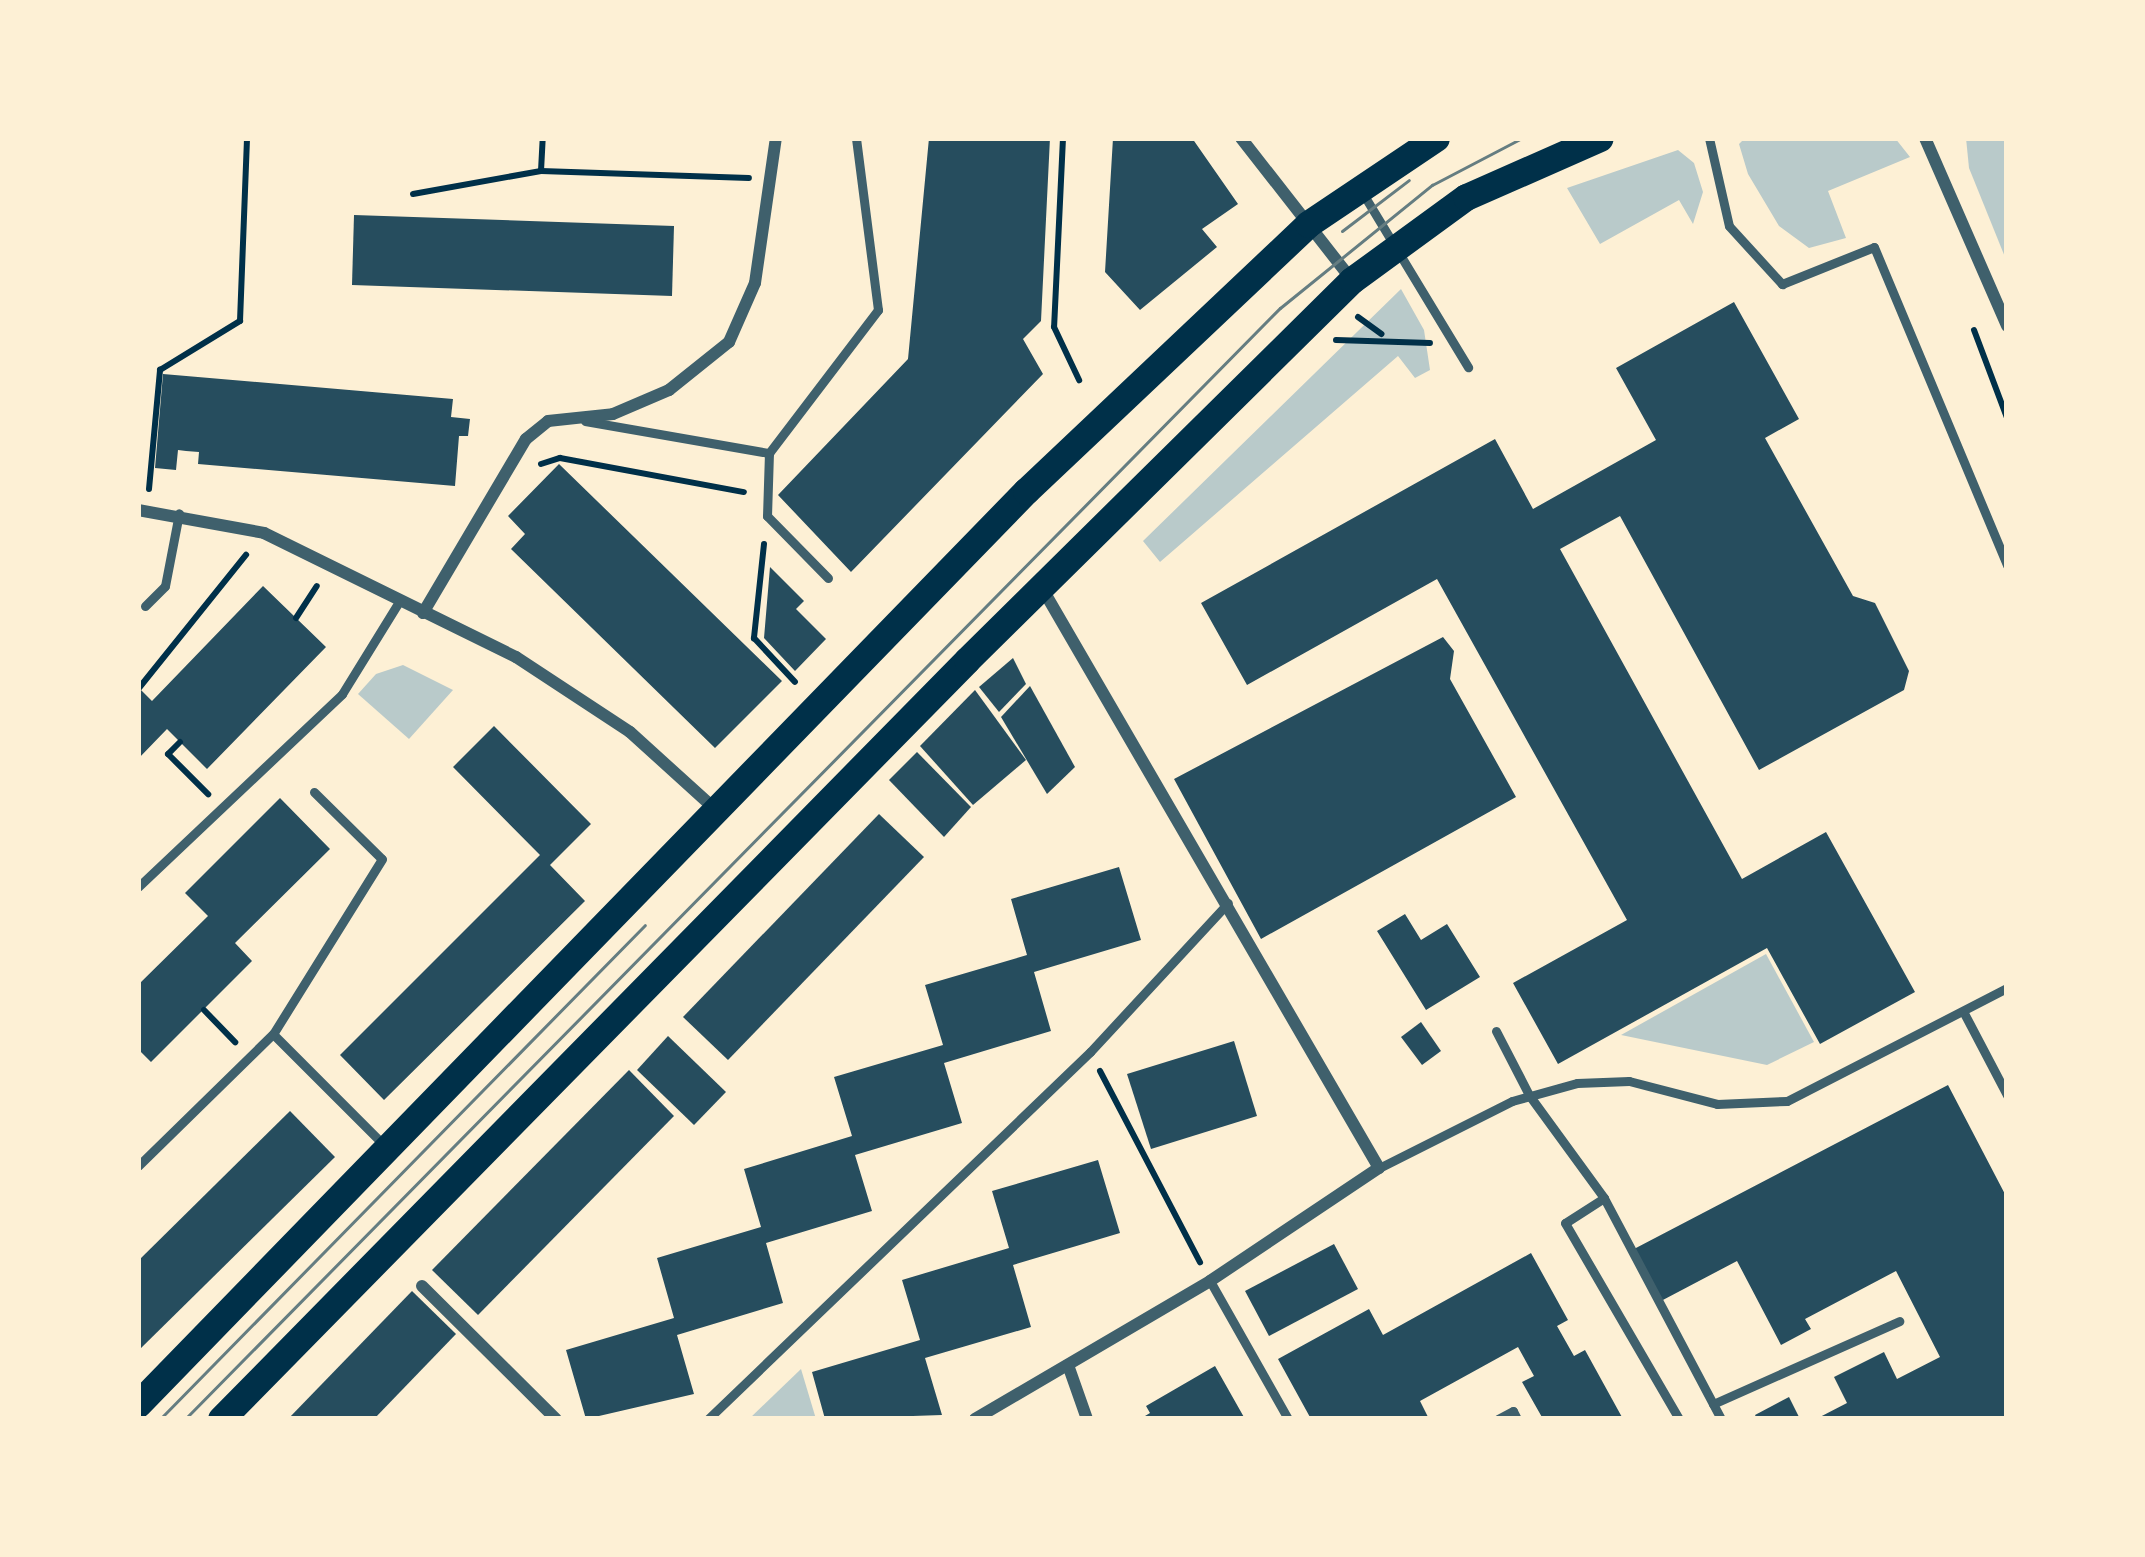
<!DOCTYPE html>
<style>
body{margin:0}
#map{position:relative;width:2145px;height:1557px;overflow:hidden;background:#fdf0d5;font-family:"Times New Roman",serif}
div>[style]{position:absolute}
[style*='--x']{left:calc(var(--x)*1px);top:calc(var(--y)*1px);width:calc(var(--w)*1px);rotate:calc(var(--a)*1deg)}
.green>*{inset:0;background:#b9caca}
.building>*{inset:0;background:#264d5e}
.path>*{height:6px;margin:-3px;padding:0 3px;transform-origin:3px;border-radius:3px;background:#003049}
.service>*{height:9px;margin:-4.5px;padding:0 4.5px;transform-origin:4.5px;border-radius:4.5px;background:#3f606c}
.minor>*{height:12px;margin:-6px;padding:0 6px;transform-origin:6px;border-radius:6px;background:#3f606c}
.primary>*{height:27px;margin:-13.5px;padding:0 13.5px;transform-origin:13.5px;border-radius:13.5px;background:#003049}
.tram>*{height:3px;margin:-1.5px;padding:0 1.5px;transform-origin:1.5px;border-radius:1.5px;background:#657d81}
span{translate:-50% -50%;white-space:nowrap;text-align:center;line-height:1.15;-webkit-text-stroke:9px #fdf0d5;paint-order:stroke}
.frame{position:absolute;inset:0;border:141px solid #fdf0d5;pointer-events:none}
</style>
<div id="map">
<div class="green">
<i style="clip-path:polygon(1745px 138px,1895px 138px,1910px 157px,1828px 191px,1846px 238px,1809px 248px,1779px 226px,1748px 174px,1739px 144px)"></i>
<i style="clip-path:polygon(1966px 138px,2007px 138px,2007px 262px,1969px 168px)"></i>
<i style="clip-path:polygon(1678px 150px,1694px 163px,1703px 192px,1693px 224px,1679px 200px,1600px 244px,1567px 188px)"></i>
<i style="clip-path:polygon(1401px 289px,1424px 330px,1430px 370px,1415px 378px,1398px 356px,1160px 562px,1143px 541px)"></i>
<i style="clip-path:polygon(403px 665px,453px 690px,409px 739px,358px 694px,376px 674px)"></i>
<i style="clip-path:polygon(1766px 954px,1814px 1042px,1767px 1065px,1621px 1035px)"></i>
<i style="clip-path:polygon(801px 1369px,816px 1419px,749px 1419px)"></i>
</div>
<div class="building">
<i style="clip-path:polygon(929px 138px,1050px 138px,1041px 321px,1023px 339px,1043px 374px,851px 572px,778px 495px,908px 359px)"></i>
<i style="clip-path:polygon(1113px 138px,1192px 138px,1238px 204px,1202px 229px,1217px 247px,1140px 310px,1105px 272px)"></i>
<i style="clip-path:polygon(354px 215px,674px 226px,672px 296px,352px 285px)"></i>
<i style="clip-path:polygon(1734px 302px,1799px 419px,1765px 438px,1853px 596px,1875px 603px,1909px 671px,1904px 690px,1759px 770px,1620px 516px,1560px 549px,1742px 879px,1826px 832px,1915px 992px,1820px 1044px,1767px 948px,1558px 1064px,1513px 983px,1627px 920px,1437px 579px,1247px 685px,1201px 603px,1495px 439px,1533px 509px,1656px 440px,1616px 368px)"></i>
<i style="clip-path:polygon(163px 374px,453px 399px,451px 417px,470px 419px,468px 436px,459px 436px,455px 486px,198px 464px,199px 452px,186px 451px,178px 450px,176px 470px,155px 468px)"></i>
<i style="clip-path:polygon(559px 464px,782px 681px,715px 748px,511px 549px,525px 534px,508px 516px)"></i>
<i style="clip-path:polygon(770px 567px,804px 601px,796px 609px,826px 639px,795px 671px,764px 638px)"></i>
<i style="clip-path:polygon(263px 586px,326px 647px,207px 769px,167px 729px,138px 759px,138px 687px,152px 701px)"></i>
<i style="clip-path:polygon(1443px 637px,1454px 651px,1450px 679px,1516px 797px,1261px 939px,1174px 779px)"></i>
<i style="clip-path:polygon(1013px 658px,1026px 684px,999px 712px,979px 687px)"></i>
<i style="clip-path:polygon(1030px 686px,1075px 767px,1047px 794px,1001px 717px)"></i>
<i style="clip-path:polygon(975px 690px,1026px 760px,973px 805px,920px 746px)"></i>
<i style="clip-path:polygon(494px 726px,591px 824px,550px 865px,585px 901px,384px 1100px,340px 1055px,540px 855px,453px 767px)"></i>
<i style="clip-path:polygon(917px 752px,971px 807px,944px 837px,889px 780px)"></i>
<i style="clip-path:polygon(280px 798px,330px 849px,235px 943px,252px 961px,151px 1062px,138px 1049px,138px 985px,208px 916px,185px 893px)"></i>
<i style="clip-path:polygon(879px 814px,924px 857px,728px 1060px,683px 1017px)"></i>
<i style="clip-path:polygon(1119px 867px,1141px 940px,1034px 972px,1051px 1031px,944px 1063px,962px 1123px,855px 1155px,872px 1211px,766px 1243px,783px 1303px,677px 1335px,694px 1394px,586px 1419px,566px 1350px,674px 1318px,657px 1258px,761px 1227px,744px 1169px,852px 1136px,834px 1077px,943px 1045px,925px 985px,1027px 955px,1011px 899px)"></i>
<i style="clip-path:polygon(1405px 914px,1421px 940px,1447px 924px,1480px 977px,1426px 1010px,1377px 931px)"></i>
<i style="clip-path:polygon(1421px 1022px,1441px 1051px,1422px 1065px,1401px 1037px)"></i>
<i style="clip-path:polygon(668px 1036px,726px 1092px,694px 1125px,637px 1070px)"></i>
<i style="clip-path:polygon(1234px 1041px,1257px 1116px,1151px 1149px,1127px 1074px)"></i>
<i style="clip-path:polygon(629px 1070px,674px 1116px,478px 1315px,432px 1270px)"></i>
<i style="clip-path:polygon(1948px 1085px,2007px 1198px,2007px 1419px,1816px 1419px,1847px 1403px,1834px 1377px,1884px 1352px,1897px 1379px,1940px 1357px,1896px 1271px,1805px 1319px,1811px 1329px,1781px 1345px,1737px 1261px,1661px 1301px,1634px 1249px)"></i>
<i style="clip-path:polygon(290px 1111px,335px 1157px,138px 1351px,138px 1261px)"></i>
<i style="clip-path:polygon(1098px 1160px,1120px 1233px,1013px 1265px,1031px 1327px,925px 1358px,942px 1415px,825px 1419px,812px 1372px,920px 1340px,902px 1280px,1009px 1248px,992px 1191px)"></i>
<i style="clip-path:polygon(1334px 1244px,1358px 1289px,1269px 1336px,1245px 1291px)"></i>
<i style="clip-path:polygon(1531px 1253px,1568px 1320px,1557px 1326px,1574px 1356px,1585px 1350px,1623px 1419px,1543px 1419px,1522px 1382px,1534px 1376px,1518px 1347px,1420px 1401px,1429px 1419px,1311px 1419px,1278px 1359px,1369px 1309px,1383px 1335px)"></i>
<i style="clip-path:polygon(412px 1291px,456px 1334px,374px 1419px,288px 1419px)"></i>
<i style="clip-path:polygon(1215px 1366px,1245px 1419px,1140px 1419px,1150px 1413px,1146px 1406px)"></i>
<i style="clip-path:polygon(1789px 1397px,1800px 1419px,1757px 1419px,1755px 1415px)"></i>
</div>
<div class="path">
<i style="--x:1063;--y:138;--w:189;--a:92.7"></i>
<i style="--x:1054;--y:327;--w:59;--a:64.7"></i>
<i style="--x:541;--y:171;--w:33;--a:-87"></i>
<i style="--x:413;--y:194;--w:130;--a:-10.2"></i>
<i style="--x:541;--y:171;--w:208;--a:1.9"></i>
<i style="--x:1358;--y:317;--w:29;--a:36"></i>
<i style="--x:1974;--y:330;--w:94;--a:69.4"></i>
<i style="--x:1336;--y:340;--w:94;--a:1.8"></i>
<i style="--x:541;--y:464;--w:20;--a:-18"></i>
<i style="--x:560;--y:458;--w:187;--a:10.5"></i>
<i style="--x:149;--y:489;--w:120;--a:-84.7"></i>
<i style="--x:160;--y:370;--w:94;--a:-31.5"></i>
<i style="--x:240;--y:321;--w:183;--a:-87.8"></i>
<i style="--x:764;--y:544;--w:95;--a:96.1"></i>
<i style="--x:754;--y:638;--w:60;--a:47"></i>
<i style="--x:296;--y:618;--w:38;--a:-57"></i>
<i style="--x:139;--y:688;--w:171;--a:-51.2"></i>
<i style="--x:180;--y:742;--w:17;--a:135"></i>
<i style="--x:168;--y:754;--w:57;--a:45"></i>
<i style="--x:204;--y:1010;--w:45;--a:45.9"></i>
<i style="--x:1100;--y:1071;--w:216;--a:62.4"></i>
</div>
<div class="service">
<i style="--x:1709;--y:138;--w:90;--a:77.2"></i>
<i style="--x:1729;--y:226;--w:79;--a:47.6"></i>
<i style="--x:1782;--y:284;--w:99;--a:-21.9"></i>
<i style="--x:1874;--y:247;--w:345;--a:67.3"></i>
<i style="--x:1362;--y:192;--w:205;--a:58.8"></i>
<i style="--x:585;--y:421;--w:187;--a:9.9"></i>
<i style="--x:828;--y:578;--w:87;--a:-134.5"></i>
<i style="--x:767;--y:516;--w:63;--a:-88.2"></i>
<i style="--x:769;--y:453;--w:180;--a:-52.7"></i>
<i style="--x:878;--y:310;--w:173;--a:-97.3"></i>
<i style="--x:145;--y:606;--w:28;--a:-45"></i>
<i style="--x:165;--y:586;--w:74;--a:-79.1"></i>
<i style="--x:314;--y:792;--w:95;--a:44.6"></i>
<i style="--x:382;--y:859;--w:206;--a:121.9"></i>
<i style="--x:273;--y:1034;--w:156;--a:45"></i>
<i style="--x:138;--y:887;--w:281;--a:-43.4"></i>
<i style="--x:342;--y:694;--w:110;--a:-58.3"></i>
<i style="--x:1964;--y:1013;--w:93;--a:62.3"></i>
<i style="--x:1496;--y:1031;--w:72;--a:62.7"></i>
<i style="--x:1529;--y:1095;--w:127;--a:53.9"></i>
<i style="--x:1604;--y:1198;--w:250;--a:62.1"></i>
<i style="--x:138;--y:1166;--w:189;--a:-44.4"></i>
<i style="--x:1379;--y:1168;--w:149;--a:-26.7"></i>
<i style="--x:1512;--y:1101;--w:67;--a:-15.5"></i>
<i style="--x:1577;--y:1083;--w:52;--a:-2.2"></i>
<i style="--x:1629;--y:1081;--w:91;--a:14.6"></i>
<i style="--x:1717;--y:1104;--w:70;--a:-2.5"></i>
<i style="--x:1787;--y:1101;--w:247;--a:-27.2"></i>
<i style="--x:1604;--y:1198;--w:46;--a:147.3"></i>
<i style="--x:1565;--y:1223;--w:227;--a:59.8"></i>
<i style="--x:1210;--y:1281;--w:159;--a:60.5"></i>
<i style="--x:1713;--y:1404;--w:204;--a:-24"></i>
<i style="--x:708;--y:1419;--w:530;--a:-43.85"></i>
<i style="--x:1090;--y:1052;--w:203;--a:-47.2"></i>
<i style="--x:1498;--y:1419;--w:17;--a:-28"></i>
<i style="--x:1513;--y:1411;--w:9;--a:63"></i>
</div>
<div class="minor">
<i style="--x:1241;--y:138;--w:179;--a:52"></i>
<i style="--x:1925;--y:138;--w:205;--a:66.4"></i>
<i style="--x:138;--y:510;--w:128;--a:10.3"></i>
<i style="--x:264;--y:533;--w:281;--a:26.2"></i>
<i style="--x:516;--y:657;--w:136;--a:33.3"></i>
<i style="--x:630;--y:732;--w:118;--a:42.2"></i>
<i style="--x:423;--y:613;--w:202;--a:-59.4"></i>
<i style="--x:526;--y:439;--w:28;--a:-39"></i>
<i style="--x:548;--y:421;--w:65;--a:-6.1"></i>
<i style="--x:613;--y:414;--w:61;--a:-23.2"></i>
<i style="--x:669;--y:390;--w:77;--a:-38.7"></i>
<i style="--x:729;--y:342;--w:64;--a:-66.2"></i>
<i style="--x:755;--y:283;--w:147;--a:-81.8"></i>
<i style="--x:422;--y:1286;--w:189;--a:44.8"></i>
<i style="--x:1068;--y:1365;--w:57;--a:70.6"></i>
<i style="--x:975;--y:1419;--w:273;--a:-30.4"></i>
<i style="--x:1210;--y:1281;--w:203;--a:-33.8"></i>
<i style="--x:1379;--y:1168;--w:671;--a:-120.16"></i>
</div>
<div class="primary">
<i style="--x:138;--y:1404;--w:1274;--a:-45.8"></i>
<i style="--x:1026;--y:491;--w:388;--a:-43.4"></i>
<i style="--x:1308;--y:224;--w:154;--a:-33.9"></i>
<i style="--x:221;--y:1419;--w:1064;--a:-45.49"></i>
<i style="--x:967;--y:660;--w:541;--a:-44.63"></i>
<i style="--x:1352;--y:280;--w:141;--a:-36.1"></i>
<i style="--x:1466;--y:197;--w:146;--a:-23.8"></i>
</div>
<div class="tram">
<i style="--x:1342;--y:231;--w:84;--a:-37.3"></i>
<i style="--x:160;--y:1419;--w:692;--a:-45.53"></i>
<i style="--x:185;--y:1419;--w:1560;--a:-45.42"></i>
<i style="--x:1280;--y:308;--w:196;--a:-39"></i>
<i style="--x:1432;--y:185;--w:102;--a:-27.6"></i>
</div>
<div class="frame"></div>
</div>
